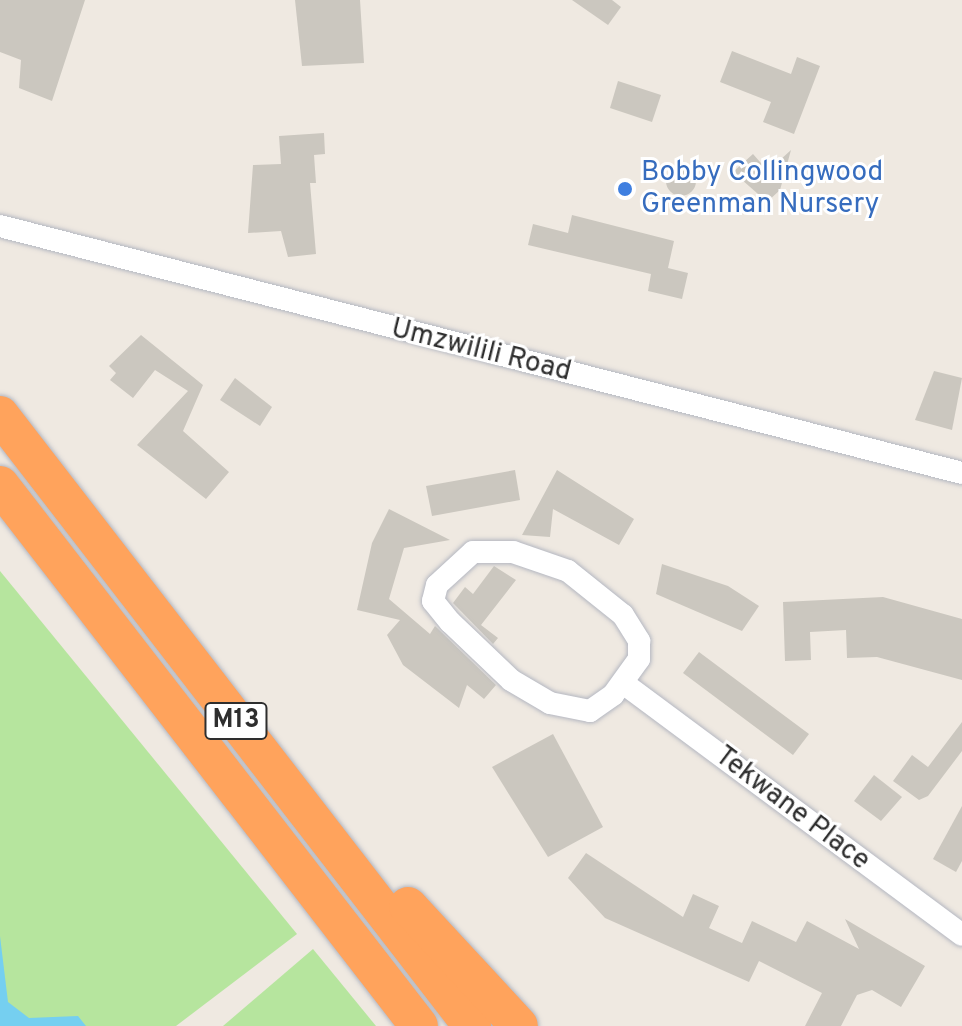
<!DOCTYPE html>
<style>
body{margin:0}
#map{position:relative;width:962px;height:1026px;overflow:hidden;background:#efe9e1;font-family:Overpass,sans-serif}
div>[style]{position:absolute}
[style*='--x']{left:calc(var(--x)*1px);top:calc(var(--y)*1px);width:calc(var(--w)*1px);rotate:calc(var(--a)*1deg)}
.green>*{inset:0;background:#b6e59e}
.water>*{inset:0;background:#75cff0}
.building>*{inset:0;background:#cbc7bf}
.round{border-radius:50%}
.roads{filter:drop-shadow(0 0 2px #b4b7c1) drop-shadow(0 0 2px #b4b7c1)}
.minor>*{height:22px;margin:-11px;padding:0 11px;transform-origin:11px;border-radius:11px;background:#fff}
.motorway>*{height:38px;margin:-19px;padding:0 19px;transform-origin:19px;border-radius:19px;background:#ffa35c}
.dots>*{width:22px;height:22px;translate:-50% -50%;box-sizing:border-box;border:4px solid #fff;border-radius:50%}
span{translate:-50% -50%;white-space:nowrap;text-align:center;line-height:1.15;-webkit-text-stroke:6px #fff;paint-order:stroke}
.shield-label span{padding:2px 6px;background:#fff;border:2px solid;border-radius:6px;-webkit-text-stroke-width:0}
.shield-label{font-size:26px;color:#2e2e2e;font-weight:700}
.shop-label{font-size:28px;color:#366cbe}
.left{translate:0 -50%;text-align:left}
.street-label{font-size:28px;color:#2e2e2e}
</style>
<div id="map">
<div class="green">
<i style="clip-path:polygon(0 571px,297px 934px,176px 1026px,0 1026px)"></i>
<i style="clip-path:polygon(313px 949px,376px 1026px,223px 1026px)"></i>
</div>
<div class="water">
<i style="clip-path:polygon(0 936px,8px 1002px,29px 1018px,78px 1016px,86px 1026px,0 1026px)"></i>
</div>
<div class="building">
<i style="clip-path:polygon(0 0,85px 0,52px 101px,19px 88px,21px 60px,0 52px)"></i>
<i style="clip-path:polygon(295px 0,360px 0,364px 63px,302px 66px)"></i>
<i style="clip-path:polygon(572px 0,612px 0,621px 7px,608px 25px)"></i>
<i style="clip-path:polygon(732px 51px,791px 74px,797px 57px,820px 66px,794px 134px,763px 122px,771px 102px,720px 82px)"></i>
<i style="clip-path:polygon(618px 81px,661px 95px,652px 122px,610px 108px)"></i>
<i style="clip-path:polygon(324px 133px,325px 154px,314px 155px,316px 183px,310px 183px,316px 254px,288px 257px,281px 231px,248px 233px,253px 165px,281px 164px,279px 136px)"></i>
<i style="clip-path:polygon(791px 150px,780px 190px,767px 202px,733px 172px,753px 154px,768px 171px)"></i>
<i class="round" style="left:666px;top:166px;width:30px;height:30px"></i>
<i style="clip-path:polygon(572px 215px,674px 241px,668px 268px,688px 273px,682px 299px,648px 291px,651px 274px,528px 245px,533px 224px,568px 233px)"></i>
<i style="clip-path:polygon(141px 335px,203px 385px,183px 431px,229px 472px,206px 499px,137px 445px,188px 391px,155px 370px,133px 398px,110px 380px,116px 373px,109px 366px)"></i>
<i style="clip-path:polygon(934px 371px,962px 378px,952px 430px,915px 420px)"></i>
<i style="clip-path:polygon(235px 378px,272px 407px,260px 426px,220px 400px)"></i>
<i style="clip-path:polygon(515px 470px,520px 500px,432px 516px,426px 486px)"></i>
<i style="clip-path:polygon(557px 470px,634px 519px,619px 545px,553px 509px,550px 537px,522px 535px)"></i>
<i style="clip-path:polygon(389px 509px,450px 540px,404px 548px,389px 599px,430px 634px,435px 626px,496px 685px,484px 699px,467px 685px,459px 708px,403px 665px,387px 635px,400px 620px,357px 610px,372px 543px)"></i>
<i style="clip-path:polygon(662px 564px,728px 586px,759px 606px,742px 631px,656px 594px)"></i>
<i style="clip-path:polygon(494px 566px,516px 580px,481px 625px,498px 638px,493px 644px,453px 603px,465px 587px,473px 594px)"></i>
<i style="clip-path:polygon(883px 597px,962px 619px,962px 680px,877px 657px,847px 658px,846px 630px,810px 632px,811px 660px,785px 661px,783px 602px)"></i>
<i style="clip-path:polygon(699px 652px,809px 734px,793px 755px,683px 673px)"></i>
<i style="clip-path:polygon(962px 722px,962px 751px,928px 796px,919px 800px,893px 781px,912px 755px,928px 767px)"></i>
<i style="clip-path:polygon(553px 734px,603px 827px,548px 857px,492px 767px)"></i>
<i style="clip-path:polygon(874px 775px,902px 797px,881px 821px,854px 801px)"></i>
<i style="clip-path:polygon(962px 806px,962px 861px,956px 872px,933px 859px)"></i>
<i style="clip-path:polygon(586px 853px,683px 917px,693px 894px,719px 906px,709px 928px,742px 943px,752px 921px,796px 942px,807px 921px,859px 949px,845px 919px,925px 966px,901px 1007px,872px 990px,857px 995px,841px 1026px,805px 1026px,822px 993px,759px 961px,749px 982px,605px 918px,568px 878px)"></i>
</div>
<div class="roads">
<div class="minor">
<i style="--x:0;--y:226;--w:993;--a:14.4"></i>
<i style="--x:473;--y:552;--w:40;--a:0"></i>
<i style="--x:513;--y:552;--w:58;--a:19.1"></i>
<i style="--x:568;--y:571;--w:70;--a:38.7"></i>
<i style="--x:623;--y:615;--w:31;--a:58"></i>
<i style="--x:639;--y:641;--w:18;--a:90"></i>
<i style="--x:639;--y:659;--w:44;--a:125.8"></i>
<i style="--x:613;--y:695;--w:28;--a:145"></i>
<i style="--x:590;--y:711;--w:41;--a:-168.7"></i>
<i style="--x:550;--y:703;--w:45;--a:-149.5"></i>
<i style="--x:511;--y:680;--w:84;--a:-136.4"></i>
<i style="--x:450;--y:622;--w:27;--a:-129"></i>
<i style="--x:433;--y:601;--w:16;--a:-76"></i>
<i style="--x:437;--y:585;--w:49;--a:-42.5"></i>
<i style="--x:623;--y:683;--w:422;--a:36.6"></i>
</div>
<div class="motorway">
<i style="--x:0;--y:415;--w:772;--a:52.31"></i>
<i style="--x:0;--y:485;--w:684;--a:52.24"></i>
<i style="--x:408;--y:906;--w:163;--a:47.2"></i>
</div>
</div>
<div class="dots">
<i style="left:625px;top:189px;background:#3f7fe0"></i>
</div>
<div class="shield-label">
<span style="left:236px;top:721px">M13</span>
</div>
<div class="shop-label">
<span class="left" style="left:641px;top:189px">Bobby Collingwood<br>Greenman Nursery</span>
</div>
<div class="street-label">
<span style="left:481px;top:351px;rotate:14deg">Umzwilili Road</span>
<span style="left:792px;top:809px;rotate:37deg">Tekwane Place</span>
</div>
</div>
